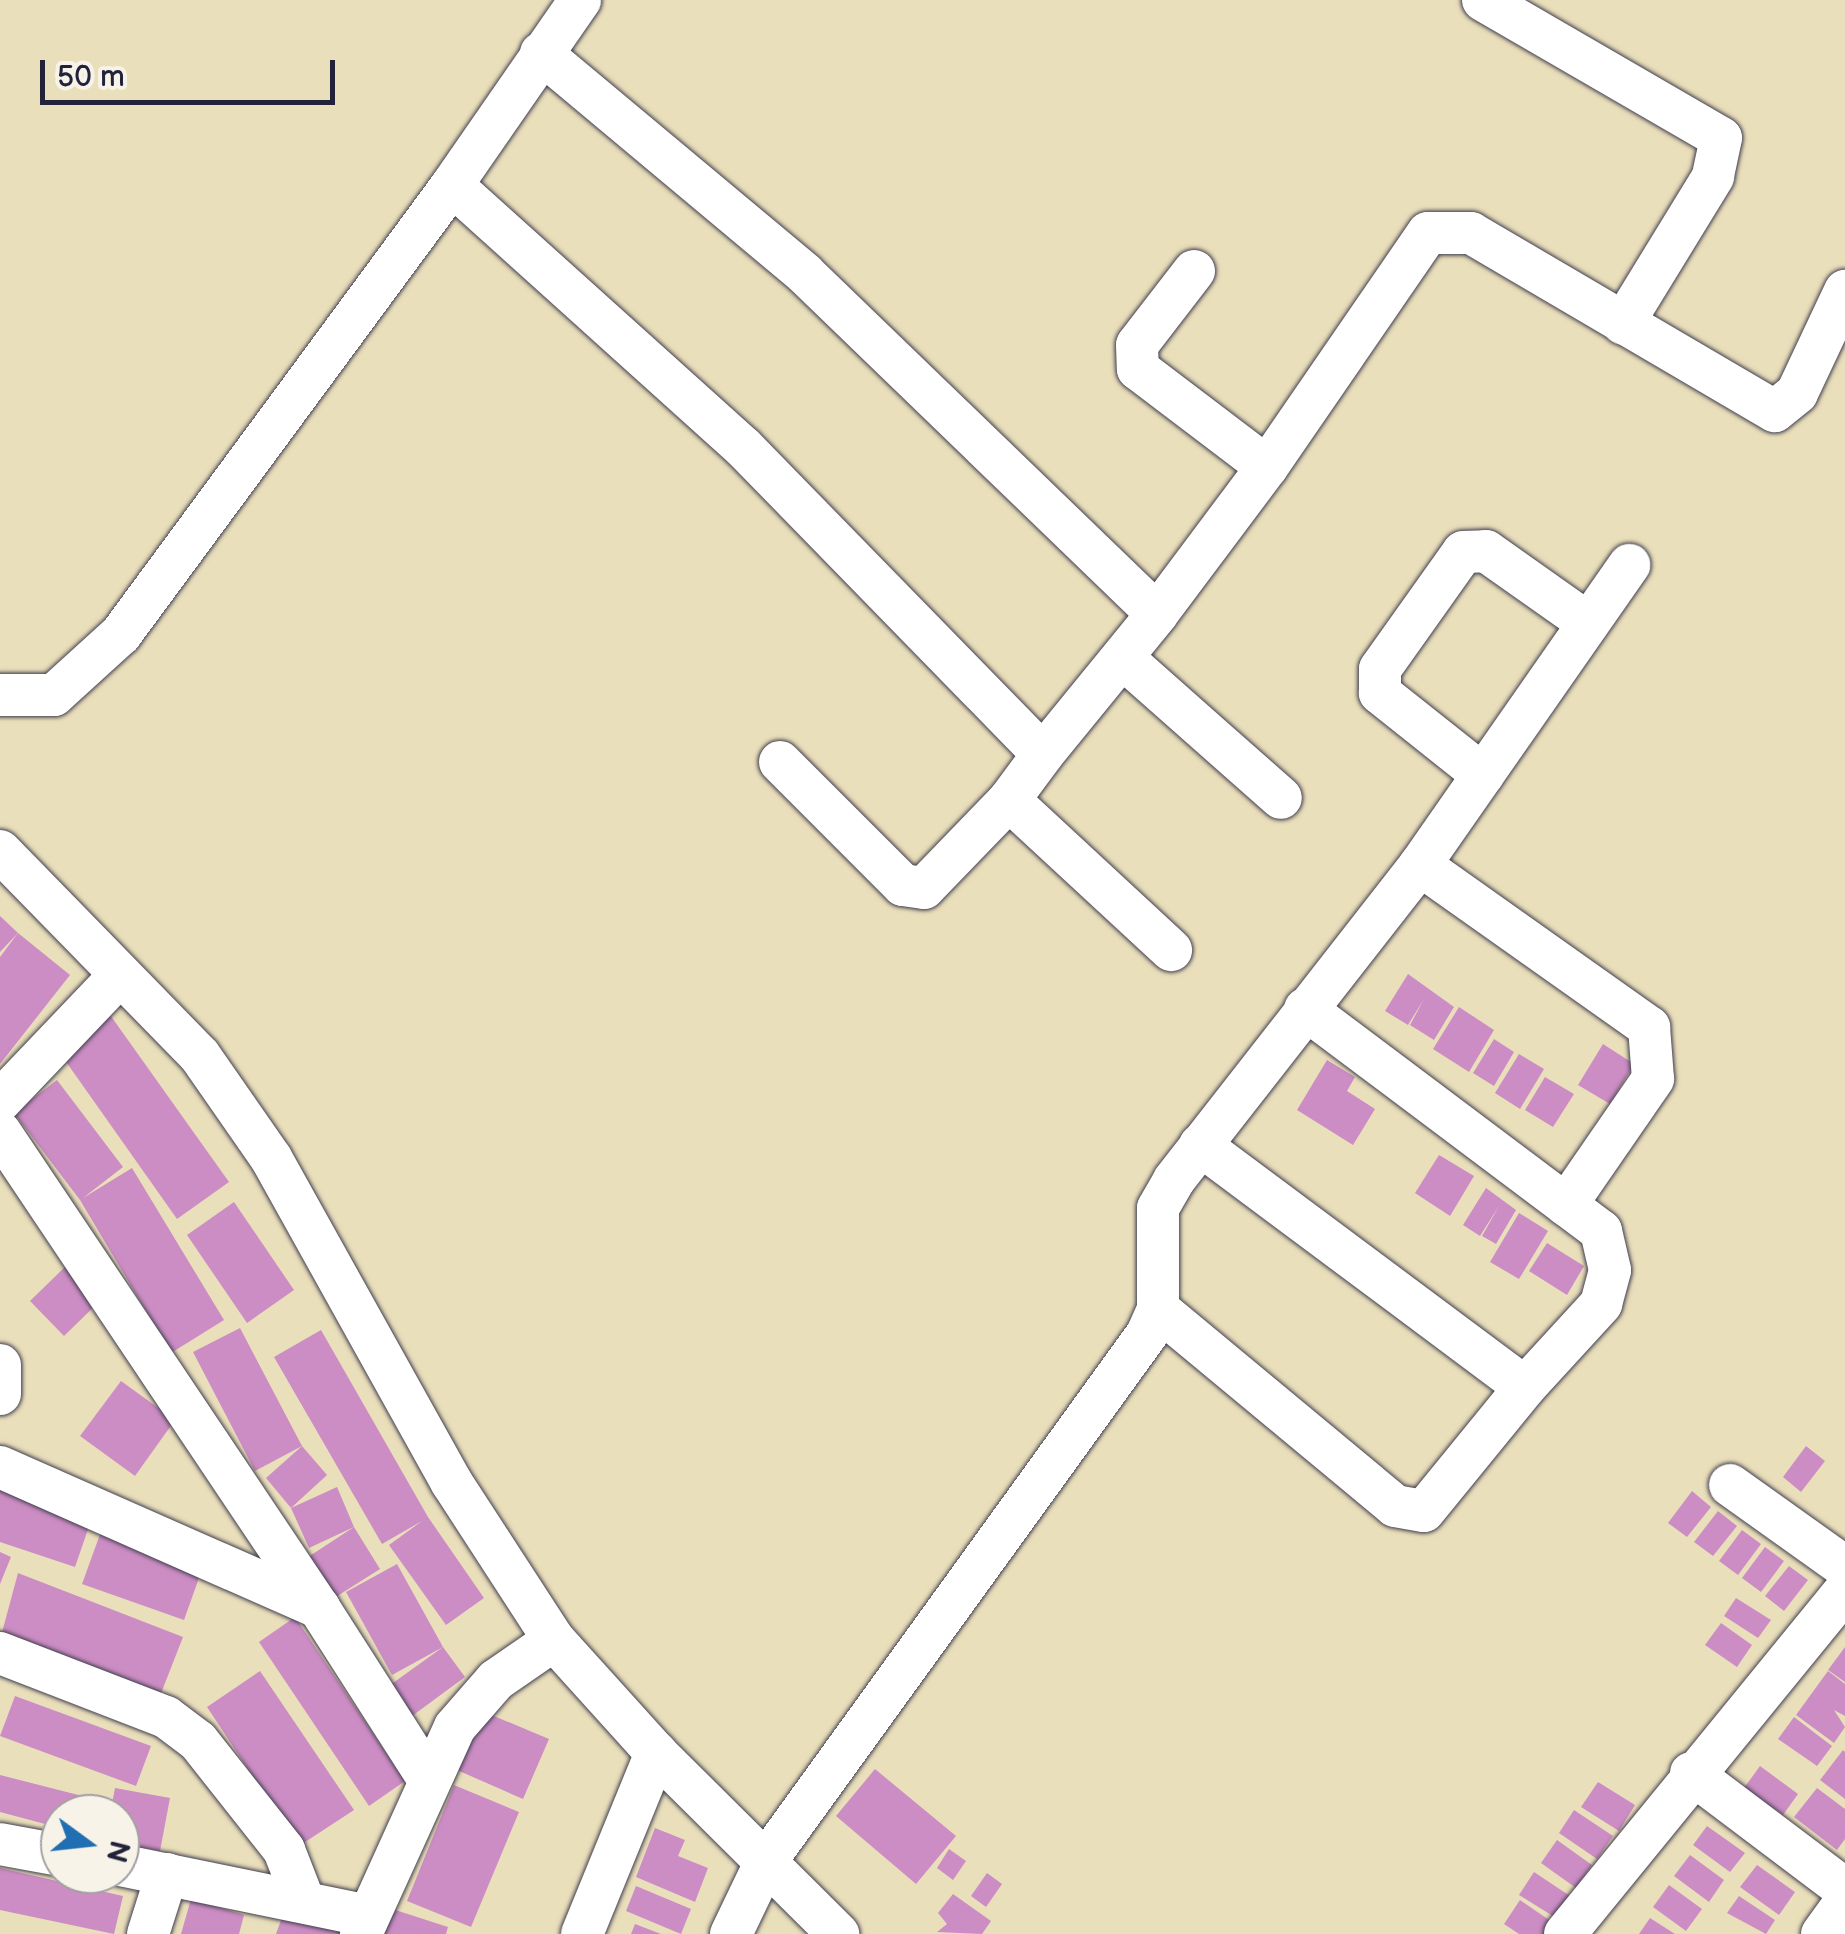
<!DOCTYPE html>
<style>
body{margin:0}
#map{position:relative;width:1845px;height:1934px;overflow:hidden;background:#eadfbb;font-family:"Balsamiq Sans",sans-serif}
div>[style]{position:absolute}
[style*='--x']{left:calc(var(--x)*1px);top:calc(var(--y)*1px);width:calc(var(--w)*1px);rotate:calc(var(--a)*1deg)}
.building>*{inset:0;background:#cc8dc4}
.roads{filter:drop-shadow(0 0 2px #403e4e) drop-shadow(0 0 2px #403e4e)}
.minor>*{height:42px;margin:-21px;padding:0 21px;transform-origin:21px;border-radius:21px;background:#fff}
span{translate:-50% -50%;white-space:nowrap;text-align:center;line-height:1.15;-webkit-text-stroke:9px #f7f3e8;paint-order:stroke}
.north{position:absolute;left:40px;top:1794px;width:100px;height:100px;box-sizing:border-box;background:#f7f3e8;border:2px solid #a29fa3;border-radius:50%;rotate:105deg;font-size:28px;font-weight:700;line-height:40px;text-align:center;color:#22223b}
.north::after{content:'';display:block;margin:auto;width:35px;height:45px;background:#1f6fb2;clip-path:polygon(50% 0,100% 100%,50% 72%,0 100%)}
.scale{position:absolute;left:40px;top:60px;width:295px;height:45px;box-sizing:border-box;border:5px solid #22223b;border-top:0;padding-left:12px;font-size:30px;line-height:35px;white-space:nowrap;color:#22223b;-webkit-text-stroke:8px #f7f3e8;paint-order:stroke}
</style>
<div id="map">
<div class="building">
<i style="clip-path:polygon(0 916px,18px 933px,0 952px)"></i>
<i style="clip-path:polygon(18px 933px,70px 975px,0 1064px,0 957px)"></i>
<i style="clip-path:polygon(1408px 974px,1454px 1007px,1434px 1040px,1410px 1025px,1424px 999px,1408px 1025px,1385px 1011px)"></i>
<i style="clip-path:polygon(1459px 1007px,1494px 1030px,1469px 1072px,1433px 1049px)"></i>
<i style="clip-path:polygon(108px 1012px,229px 1182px,177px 1219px,57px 1049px)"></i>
<i style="clip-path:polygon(1494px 1039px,1514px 1052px,1494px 1086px,1473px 1073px)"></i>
<i style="clip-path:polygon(1603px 1044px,1634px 1064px,1610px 1104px,1578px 1085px)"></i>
<i style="clip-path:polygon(1519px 1054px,1544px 1069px,1520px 1109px,1495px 1093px)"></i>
<i style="clip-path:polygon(1327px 1060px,1355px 1077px,1347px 1091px,1375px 1109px,1353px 1145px,1297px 1110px)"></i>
<i style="clip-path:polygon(1545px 1077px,1574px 1094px,1553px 1127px,1525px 1110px)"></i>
<i style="clip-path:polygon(57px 1080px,123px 1167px,83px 1198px,132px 1168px,224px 1320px,171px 1353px,80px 1200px,14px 1113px)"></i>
<i style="clip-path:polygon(1439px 1155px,1474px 1176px,1450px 1216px,1415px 1193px)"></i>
<i style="clip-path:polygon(1486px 1188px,1516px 1210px,1496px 1244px,1482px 1236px,1499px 1206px,1480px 1236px,1463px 1225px)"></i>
<i style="clip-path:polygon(234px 1202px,294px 1290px,247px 1323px,187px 1235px)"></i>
<i style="clip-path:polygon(1519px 1213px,1548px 1231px,1519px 1279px,1490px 1262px)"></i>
<i style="clip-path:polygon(1547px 1243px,1584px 1266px,1567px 1295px,1529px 1271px)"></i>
<i style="clip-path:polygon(68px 1264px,102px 1299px,64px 1336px,30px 1301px)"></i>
<i style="clip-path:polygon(240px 1328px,302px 1446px,255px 1471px,193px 1352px)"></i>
<i style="clip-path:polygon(321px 1330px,428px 1517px,484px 1598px,446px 1625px,389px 1545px,422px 1521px,382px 1544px,274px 1357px)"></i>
<i style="clip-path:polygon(121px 1381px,175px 1420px,135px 1476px,80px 1436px)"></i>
<i style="clip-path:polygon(302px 1446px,327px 1475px,291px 1508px,266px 1478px)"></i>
<i style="clip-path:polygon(1806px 1446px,1825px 1461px,1801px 1492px,1783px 1477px)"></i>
<i style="clip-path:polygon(0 1481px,94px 1512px,75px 1567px,0 1542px)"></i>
<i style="clip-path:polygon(337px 1487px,354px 1527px,309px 1548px,291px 1508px)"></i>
<i style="clip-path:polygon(1692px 1491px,1711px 1507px,1687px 1537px,1668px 1523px)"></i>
<i style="clip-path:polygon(1718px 1511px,1737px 1526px,1713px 1556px,1694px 1542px)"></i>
<i style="clip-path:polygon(103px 1526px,205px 1561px,184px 1620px,82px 1584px)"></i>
<i style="clip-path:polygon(354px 1527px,380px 1569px,331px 1600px,305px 1559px)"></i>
<i style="clip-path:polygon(1742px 1530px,1761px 1544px,1738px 1575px,1719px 1561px)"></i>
<i style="clip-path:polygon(1765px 1547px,1784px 1561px,1761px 1592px,1742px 1578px)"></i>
<i style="clip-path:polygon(0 1552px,11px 1557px,0 1584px)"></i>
<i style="clip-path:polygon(397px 1564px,443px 1647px,392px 1675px,346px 1592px)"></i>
<i style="clip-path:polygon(1789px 1566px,1808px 1580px,1784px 1611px,1765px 1596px)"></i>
<i style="clip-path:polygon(18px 1573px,183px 1637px,158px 1701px,0 1640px)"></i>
<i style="clip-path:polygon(1736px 1598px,1771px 1620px,1758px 1638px,1724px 1616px)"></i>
<i style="clip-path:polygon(295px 1617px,405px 1781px,369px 1806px,259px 1642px)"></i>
<i style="clip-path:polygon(1721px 1623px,1752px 1645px,1737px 1667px,1705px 1645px)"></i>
<i style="clip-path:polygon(443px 1647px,465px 1677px,408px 1719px,386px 1688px)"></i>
<i style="clip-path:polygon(1845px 1647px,1845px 1682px,1828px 1670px)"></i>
<i style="clip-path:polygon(260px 1671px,354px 1810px,299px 1846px,207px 1707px)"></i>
<i style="clip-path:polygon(1828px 1671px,1845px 1684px,1845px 1716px,1834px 1710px,1845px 1727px,1834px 1743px,1796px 1715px)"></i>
<i style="clip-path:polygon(15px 1696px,151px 1746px,136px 1786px,0 1736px)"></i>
<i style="clip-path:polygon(482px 1711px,549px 1739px,523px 1799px,457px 1770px)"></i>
<i style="clip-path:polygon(1794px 1717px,1832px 1746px,1817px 1766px,1778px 1739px)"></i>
<i style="clip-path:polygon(1843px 1750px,1845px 1752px,1845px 1799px,1820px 1780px)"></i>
<i style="clip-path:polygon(1760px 1766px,1798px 1794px,1783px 1815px,1744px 1788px)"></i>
<i style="clip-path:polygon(875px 1769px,956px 1836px,916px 1884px,836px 1816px)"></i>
<i style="clip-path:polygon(0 1775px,102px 1801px,98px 1814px,60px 1814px,60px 1828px,0 1812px)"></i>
<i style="clip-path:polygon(1598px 1782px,1635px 1805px,1619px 1831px,1581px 1807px)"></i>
<i style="clip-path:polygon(454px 1785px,519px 1812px,471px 1927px,407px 1901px)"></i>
<i style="clip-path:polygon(115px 1788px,170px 1798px,160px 1851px,120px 1844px,120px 1814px,110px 1814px)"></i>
<i style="clip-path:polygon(1817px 1788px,1845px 1809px,1845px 1839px,1837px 1850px,1794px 1817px)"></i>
<i style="clip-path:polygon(1574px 1810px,1613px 1836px,1597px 1859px,1559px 1833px)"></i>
<i style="clip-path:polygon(1707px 1826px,1745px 1853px,1730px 1872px,1693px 1845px)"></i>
<i style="clip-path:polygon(655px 1828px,685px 1840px,678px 1856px,708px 1868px,695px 1902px,636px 1877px)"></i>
<i style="clip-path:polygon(1557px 1840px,1592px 1865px,1576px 1888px,1541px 1863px)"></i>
<i style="clip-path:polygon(949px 1849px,966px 1861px,953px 1880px,937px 1868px)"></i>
<i style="clip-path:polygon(1690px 1855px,1724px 1880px,1709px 1902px,1674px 1876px)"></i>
<i style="clip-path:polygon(1757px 1865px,1795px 1892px,1779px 1915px,1740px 1887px)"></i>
<i style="clip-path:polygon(0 1868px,123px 1896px,114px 1934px,0 1910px)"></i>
<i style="clip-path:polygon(1534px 1872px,1570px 1896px,1556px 1918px,1519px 1895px)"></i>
<i style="clip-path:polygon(987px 1873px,1002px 1884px,986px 1907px,971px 1896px)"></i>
<i style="clip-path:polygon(1669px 1885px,1702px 1909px,1686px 1931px,1653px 1907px)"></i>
<i style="clip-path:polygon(636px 1886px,691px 1909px,681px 1934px,626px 1911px)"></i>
<i style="clip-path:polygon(953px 1894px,991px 1921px,982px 1934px,937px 1932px,947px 1924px,938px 1913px)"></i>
<i style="clip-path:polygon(1739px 1896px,1775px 1920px,1766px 1934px,1727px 1913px)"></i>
<i style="clip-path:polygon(191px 1899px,244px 1915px,239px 1934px,181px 1934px)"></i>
<i style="clip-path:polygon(1520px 1900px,1552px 1922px,1544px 1934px,1519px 1934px,1504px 1924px)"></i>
<i style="clip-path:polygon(383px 1906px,448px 1927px,446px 1934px,374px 1934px)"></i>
<i style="clip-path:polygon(285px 1909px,342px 1930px,340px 1934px,276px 1934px)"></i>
<i style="clip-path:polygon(1650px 1918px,1675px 1934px,1639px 1934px)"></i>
<i style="clip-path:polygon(635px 1924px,661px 1934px,631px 1934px)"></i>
</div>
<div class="roads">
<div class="minor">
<i style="--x:1483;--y:0;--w:275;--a:30.1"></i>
<i style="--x:1721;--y:138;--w:40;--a:102"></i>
<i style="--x:1713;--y:177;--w:172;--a:121.5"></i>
<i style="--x:541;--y:53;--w:344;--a:39.9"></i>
<i style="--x:805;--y:274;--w:489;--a:44"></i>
<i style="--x:1157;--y:614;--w:184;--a:-53.2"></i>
<i style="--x:1267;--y:467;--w:284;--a:-55.5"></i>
<i style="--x:1428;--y:233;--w:43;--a:0"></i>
<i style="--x:1471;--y:233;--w:352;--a:30.4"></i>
<i style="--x:1775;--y:411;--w:28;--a:-39"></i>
<i style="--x:1797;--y:393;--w:113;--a:-64.8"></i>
<i style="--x:452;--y:185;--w:392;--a:42"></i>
<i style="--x:743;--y:447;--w:429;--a:45.7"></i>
<i style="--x:1043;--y:754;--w:181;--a:-50.8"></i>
<i style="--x:1194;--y:271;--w:93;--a:127.6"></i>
<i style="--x:1137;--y:345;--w:24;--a:88"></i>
<i style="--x:1138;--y:369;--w:162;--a:37.2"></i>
<i style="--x:1125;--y:660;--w:208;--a:41.5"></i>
<i style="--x:0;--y:695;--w:54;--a:0"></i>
<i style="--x:54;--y:695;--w:91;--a:-42.3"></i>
<i style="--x:121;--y:634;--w:558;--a:-53.6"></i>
<i style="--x:452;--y:185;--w:225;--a:-55.3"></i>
<i style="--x:780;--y:762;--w:174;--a:45"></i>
<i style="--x:903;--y:885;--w:21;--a:8"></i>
<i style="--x:924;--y:888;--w:122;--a:-46"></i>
<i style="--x:1009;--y:800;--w:57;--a:-53.5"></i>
<i style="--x:1483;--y:775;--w:132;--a:-141.5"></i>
<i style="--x:1380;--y:693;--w:24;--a:-90"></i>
<i style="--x:1380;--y:669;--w:143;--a:-54.6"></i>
<i style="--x:1463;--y:552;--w:23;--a:-2"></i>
<i style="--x:1486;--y:551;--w:125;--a:35.2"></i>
<i style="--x:1009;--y:800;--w:221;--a:42.8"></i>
<i style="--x:0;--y:851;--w:286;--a:45.7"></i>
<i style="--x:200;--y:1056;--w:124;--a:55.2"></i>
<i style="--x:271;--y:1158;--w:372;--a:60.9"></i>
<i style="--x:452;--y:1483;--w:187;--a:57"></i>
<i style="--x:554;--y:1640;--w:152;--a:47.9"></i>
<i style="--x:656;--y:1753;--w:257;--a:44.8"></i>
<i style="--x:1420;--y:865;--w:281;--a:35.3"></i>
<i style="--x:1649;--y:1027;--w:52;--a:85.6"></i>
<i style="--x:1653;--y:1079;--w:153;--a:124.6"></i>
<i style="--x:0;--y:1101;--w:171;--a:-46.4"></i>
<i style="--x:0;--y:1132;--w:573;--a:56.17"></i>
<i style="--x:1200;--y:1145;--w:405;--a:36.7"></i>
<i style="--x:1525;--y:1387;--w:113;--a:-47.5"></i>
<i style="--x:1601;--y:1304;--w:35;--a:-75"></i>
<i style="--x:1610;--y:1270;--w:40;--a:-103"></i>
<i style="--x:1601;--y:1231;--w:370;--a:-143.1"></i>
<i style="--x:1158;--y:1309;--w:308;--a:39.7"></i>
<i style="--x:1395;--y:1506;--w:29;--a:10"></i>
<i style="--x:1424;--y:1511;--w:160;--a:-50.8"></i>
<i style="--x:0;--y:1365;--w:29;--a:90"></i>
<i style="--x:0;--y:1467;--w:349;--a:23.8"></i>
<i style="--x:319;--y:1608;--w:204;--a:57.4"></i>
<i style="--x:1730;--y:1485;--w:141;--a:35.5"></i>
<i style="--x:0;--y:1653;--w:178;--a:21.1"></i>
<i style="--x:166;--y:1717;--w:40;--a:37"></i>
<i style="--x:198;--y:1741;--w:139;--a:51.7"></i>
<i style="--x:284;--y:1850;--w:53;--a:68.8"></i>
<i style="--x:1691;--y:1773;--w:193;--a:37"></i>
<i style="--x:0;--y:1844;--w:61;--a:10.4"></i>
<i style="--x:120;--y:1865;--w:253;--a:11.6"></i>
<i style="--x:148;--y:1934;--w:63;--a:-72.4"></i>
<i style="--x:361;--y:1934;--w:227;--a:-65.6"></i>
<i style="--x:455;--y:1727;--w:62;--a:-48.9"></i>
<i style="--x:496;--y:1680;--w:70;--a:-34.6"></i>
<i style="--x:582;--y:1934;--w:196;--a:-67.8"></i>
<i style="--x:731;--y:1934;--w:81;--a:-64.4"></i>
<i style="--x:766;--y:1861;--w:650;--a:-54.13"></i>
<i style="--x:1147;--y:1334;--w:27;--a:-66"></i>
<i style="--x:1158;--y:1309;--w:101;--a:-90"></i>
<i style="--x:1158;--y:1208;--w:32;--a:-60"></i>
<i style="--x:1174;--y:1180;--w:400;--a:-52"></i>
<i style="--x:1420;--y:865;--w:366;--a:-55.1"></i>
<i style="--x:1565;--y:1934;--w:443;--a:-50.8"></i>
<i style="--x:1822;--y:1934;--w:31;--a:-54"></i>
</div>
</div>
<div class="north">N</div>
<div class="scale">50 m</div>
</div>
